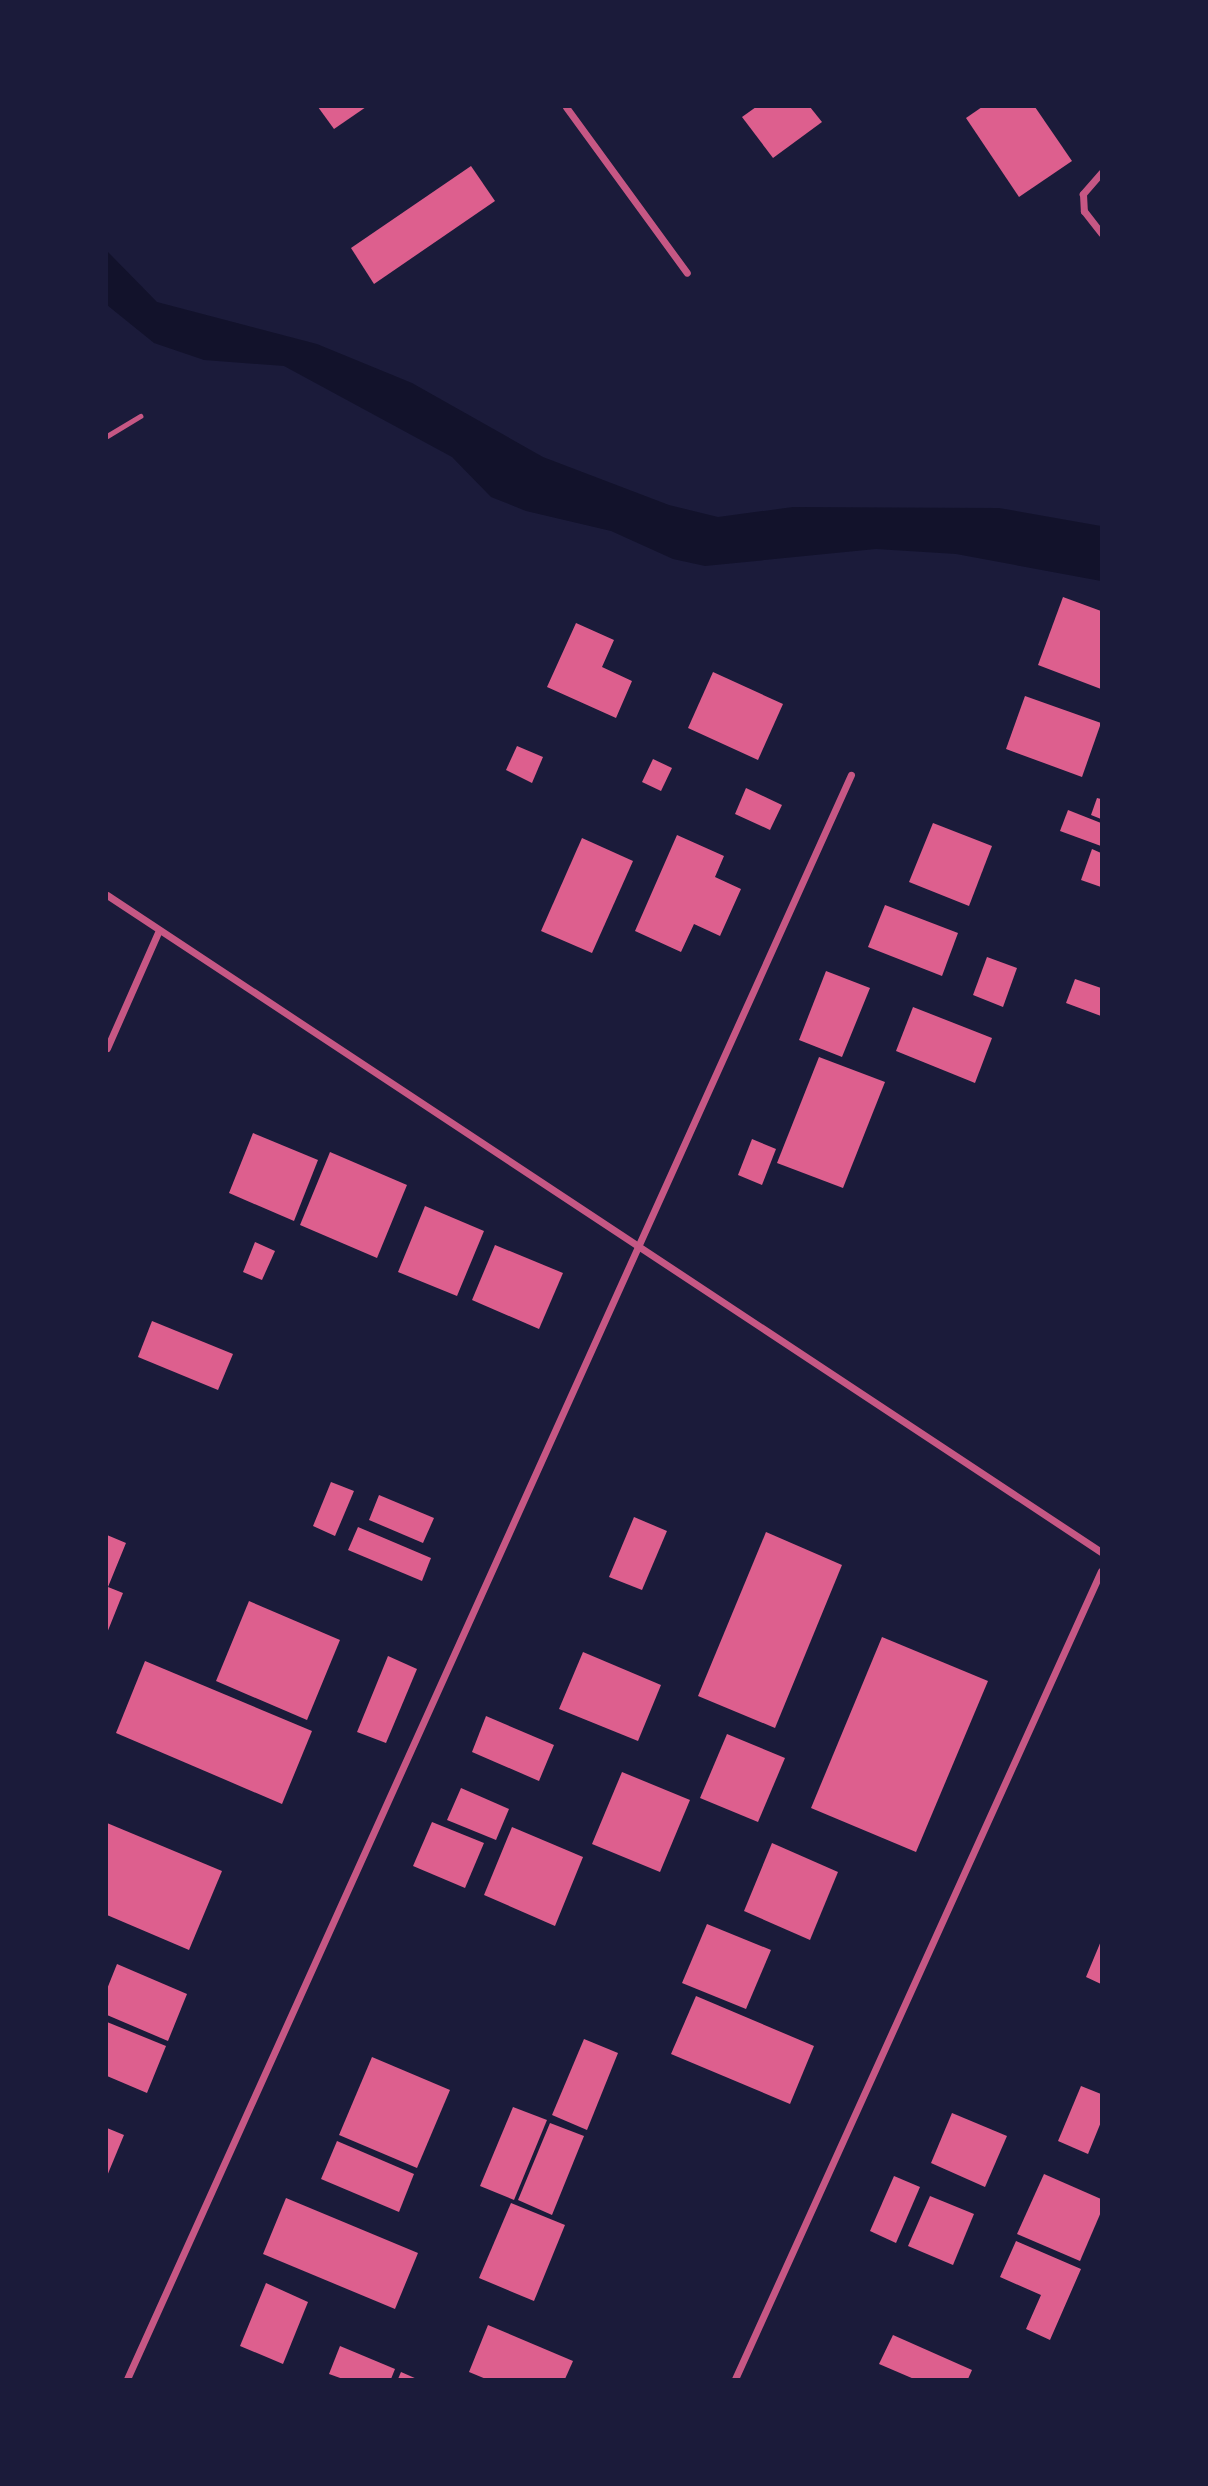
<!DOCTYPE html>
<style>
body{margin:0}
#map{position:relative;width:1208px;height:2486px;overflow:hidden;background:#1b1b3a;font-family:Merriweather,serif}
div>[style]{position:absolute}
[style*='--x']{left:calc(var(--x)*1px);top:calc(var(--y)*1px);width:calc(var(--w)*1px);rotate:calc(var(--a)*1deg)}
.water>*{inset:0;background:#12122b}
.building>*{inset:0;background:#dd5f8e}
.service>*{height:5px;margin:-2.5px;padding:0 2.5px;transform-origin:2.5px;border-radius:2.5px;background:#c65784}
.minor>*{height:7px;margin:-3.5px;padding:0 3.5px;transform-origin:3.5px;border-radius:3.5px;background:#c65784}
span{translate:-50% -50%;white-space:nowrap;text-align:center;line-height:1.15;-webkit-text-stroke:7px #1b1b3a;paint-order:stroke}
.frame{position:absolute;inset:0;border:108px solid #1b1b3a;pointer-events:none}
</style>
<div id="map">
<div class="water">
<i style="clip-path:polygon(107px 251px,157px 302px,317px 344px,412px 383px,543px 457px,669px 505px,718px 517px,793px 507px,999px 508px,1101px 526px,1101px 581px,956px 554px,876px 549px,705px 566px,673px 559px,611px 531px,526px 511px,491px 497px,452px 457px,284px 366px,204px 360px,154px 343px,107px 305px)"></i>
</div>
<div class="building">
<i style="clip-path:polygon(318px 107px,366px 107px,334px 129px)"></i>
<i style="clip-path:polygon(756px 107px,810px 107px,822px 122px,773px 158px,742px 117px)"></i>
<i style="clip-path:polygon(982px 107px,1035px 107px,1072px 161px,1019px 197px,966px 118px)"></i>
<i style="clip-path:polygon(471px 166px,495px 201px,374px 284px,351px 248px)"></i>
<i style="clip-path:polygon(1063px 597px,1101px 611px,1101px 689px,1038px 665px)"></i>
<i style="clip-path:polygon(576px 623px,614px 640px,602px 667px,632px 681px,616px 718px,547px 687px)"></i>
<i style="clip-path:polygon(713px 672px,783px 704px,758px 760px,688px 728px)"></i>
<i style="clip-path:polygon(1025px 696px,1101px 723px,1082px 777px,1006px 749px)"></i>
<i style="clip-path:polygon(517px 746px,543px 757px,532px 783px,506px 770px)"></i>
<i style="clip-path:polygon(653px 759px,672px 768px,661px 791px,642px 782px)"></i>
<i style="clip-path:polygon(746px 788px,782px 805px,770px 830px,735px 814px)"></i>
<i style="clip-path:polygon(1097px 798px,1101px 799px,1101px 819px,1091px 815px)"></i>
<i style="clip-path:polygon(1068px 810px,1101px 823px,1101px 846px,1060px 831px)"></i>
<i style="clip-path:polygon(933px 823px,992px 846px,969px 906px,909px 882px)"></i>
<i style="clip-path:polygon(677px 835px,724px 856px,715px 877px,741px 889px,720px 936px,694px 924px,681px 952px,635px 931px)"></i>
<i style="clip-path:polygon(582px 838px,633px 861px,592px 953px,541px 931px)"></i>
<i style="clip-path:polygon(1092px 849px,1101px 853px,1101px 887px,1081px 880px)"></i>
<i style="clip-path:polygon(885px 905px,958px 933px,942px 976px,868px 947px)"></i>
<i style="clip-path:polygon(987px 957px,1017px 968px,1003px 1007px,973px 995px)"></i>
<i style="clip-path:polygon(826px 971px,870px 988px,842px 1057px,799px 1040px)"></i>
<i style="clip-path:polygon(1075px 979px,1101px 988px,1101px 1016px,1066px 1003px)"></i>
<i style="clip-path:polygon(913px 1007px,992px 1038px,975px 1083px,896px 1051px)"></i>
<i style="clip-path:polygon(819px 1057px,885px 1082px,843px 1188px,777px 1163px)"></i>
<i style="clip-path:polygon(253px 1133px,318px 1160px,294px 1221px,229px 1193px)"></i>
<i style="clip-path:polygon(752px 1139px,776px 1149px,762px 1185px,738px 1175px)"></i>
<i style="clip-path:polygon(330px 1152px,407px 1185px,377px 1258px,300px 1225px)"></i>
<i style="clip-path:polygon(425px 1206px,484px 1231px,457px 1296px,398px 1272px)"></i>
<i style="clip-path:polygon(255px 1242px,275px 1251px,262px 1280px,243px 1272px)"></i>
<i style="clip-path:polygon(495px 1245px,563px 1273px,539px 1329px,472px 1300px)"></i>
<i style="clip-path:polygon(152px 1321px,233px 1354px,218px 1390px,138px 1357px)"></i>
<i style="clip-path:polygon(331px 1482px,354px 1491px,335px 1536px,313px 1526px)"></i>
<i style="clip-path:polygon(379px 1495px,434px 1518px,423px 1543px,369px 1520px)"></i>
<i style="clip-path:polygon(634px 1517px,667px 1531px,642px 1590px,609px 1577px)"></i>
<i style="clip-path:polygon(358px 1527px,431px 1558px,422px 1581px,348px 1550px)"></i>
<i style="clip-path:polygon(766px 1532px,842px 1565px,775px 1728px,698px 1696px)"></i>
<i style="clip-path:polygon(107px 1535px,126px 1543px,108px 1587px,123px 1593px,107px 1633px)"></i>
<i style="clip-path:polygon(249px 1601px,340px 1640px,307px 1720px,216px 1681px)"></i>
<i style="clip-path:polygon(882px 1637px,988px 1681px,916px 1852px,811px 1808px)"></i>
<i style="clip-path:polygon(583px 1652px,661px 1685px,638px 1741px,559px 1709px)"></i>
<i style="clip-path:polygon(388px 1656px,417px 1669px,386px 1743px,357px 1732px)"></i>
<i style="clip-path:polygon(145px 1661px,312px 1731px,282px 1804px,116px 1733px)"></i>
<i style="clip-path:polygon(486px 1716px,554px 1745px,539px 1781px,472px 1752px)"></i>
<i style="clip-path:polygon(727px 1734px,785px 1758px,758px 1822px,700px 1798px)"></i>
<i style="clip-path:polygon(622px 1772px,690px 1800px,660px 1872px,592px 1844px)"></i>
<i style="clip-path:polygon(461px 1788px,509px 1809px,496px 1840px,447px 1820px)"></i>
<i style="clip-path:polygon(432px 1822px,484px 1843px,465px 1888px,413px 1866px)"></i>
<i style="clip-path:polygon(107px 1823px,222px 1871px,189px 1950px,107px 1915px)"></i>
<i style="clip-path:polygon(512px 1827px,583px 1857px,555px 1926px,484px 1895px)"></i>
<i style="clip-path:polygon(772px 1843px,838px 1872px,810px 1940px,744px 1911px)"></i>
<i style="clip-path:polygon(707px 1924px,771px 1950px,746px 2009px,682px 1983px)"></i>
<i style="clip-path:polygon(1101px 1941px,1101px 1984px,1086px 1977px)"></i>
<i style="clip-path:polygon(117px 1964px,187px 1994px,168px 2041px,107px 2015px,107px 1989px)"></i>
<i style="clip-path:polygon(696px 1996px,814px 2046px,790px 2104px,671px 2054px)"></i>
<i style="clip-path:polygon(107px 2022px,166px 2046px,147px 2093px,107px 2076px)"></i>
<i style="clip-path:polygon(584px 2039px,618px 2053px,587px 2130px,552px 2115px)"></i>
<i style="clip-path:polygon(372px 2057px,450px 2090px,417px 2168px,339px 2135px)"></i>
<i style="clip-path:polygon(1081px 2086px,1101px 2094px,1101px 2122px,1088px 2154px,1058px 2141px)"></i>
<i style="clip-path:polygon(513px 2107px,547px 2120px,514px 2200px,480px 2186px)"></i>
<i style="clip-path:polygon(952px 2113px,1007px 2136px,985px 2187px,931px 2163px)"></i>
<i style="clip-path:polygon(550px 2123px,584px 2136px,552px 2215px,518px 2200px)"></i>
<i style="clip-path:polygon(107px 2128px,124px 2135px,107px 2176px)"></i>
<i style="clip-path:polygon(337px 2141px,414px 2174px,399px 2212px,321px 2179px)"></i>
<i style="clip-path:polygon(1044px 2174px,1101px 2199px,1101px 2212px,1080px 2261px,1017px 2234px)"></i>
<i style="clip-path:polygon(894px 2176px,920px 2187px,896px 2243px,870px 2231px)"></i>
<i style="clip-path:polygon(930px 2196px,974px 2214px,953px 2265px,908px 2246px)"></i>
<i style="clip-path:polygon(286px 2198px,418px 2253px,395px 2309px,263px 2254px)"></i>
<i style="clip-path:polygon(511px 2203px,565px 2225px,534px 2301px,479px 2278px)"></i>
<i style="clip-path:polygon(1016px 2241px,1081px 2269px,1050px 2340px,1026px 2329px,1041px 2295px,1000px 2277px)"></i>
<i style="clip-path:polygon(266px 2283px,308px 2302px,283px 2364px,240px 2346px)"></i>
<i style="clip-path:polygon(488px 2325px,573px 2361px,565px 2379px,486px 2379px,469px 2372px)"></i>
<i style="clip-path:polygon(893px 2335px,972px 2370px,968px 2379px,914px 2379px,879px 2364px)"></i>
<i style="clip-path:polygon(340px 2346px,395px 2369px,391px 2379px,343px 2379px,329px 2374px)"></i>
<i style="clip-path:polygon(401px 2372px,417px 2379px,398px 2379px)"></i>
</div>
<div class="service">
<i style="--x:107;--y:436;--w:39;--a:-31"></i>
</div>
<div class="minor">
<i style="--x:566;--y:107;--w:205;--a:53.9"></i>
<i style="--x:1101;--y:173;--w:28;--a:131"></i>
<i style="--x:1083;--y:194;--w:17;--a:87"></i>
<i style="--x:1084;--y:211;--w:28;--a:52"></i>
<i style="--x:107;--y:895;--w:1192;--a:33.46"></i>
<i style="--x:107;--y:1048;--w:129;--a:-66.2"></i>
<i style="--x:127;--y:2379;--w:1760;--a:-65.71"></i>
<i style="--x:735;--y:2379;--w:887;--a:-65.63"></i>
</div>
<div class="frame"></div>
</div>
